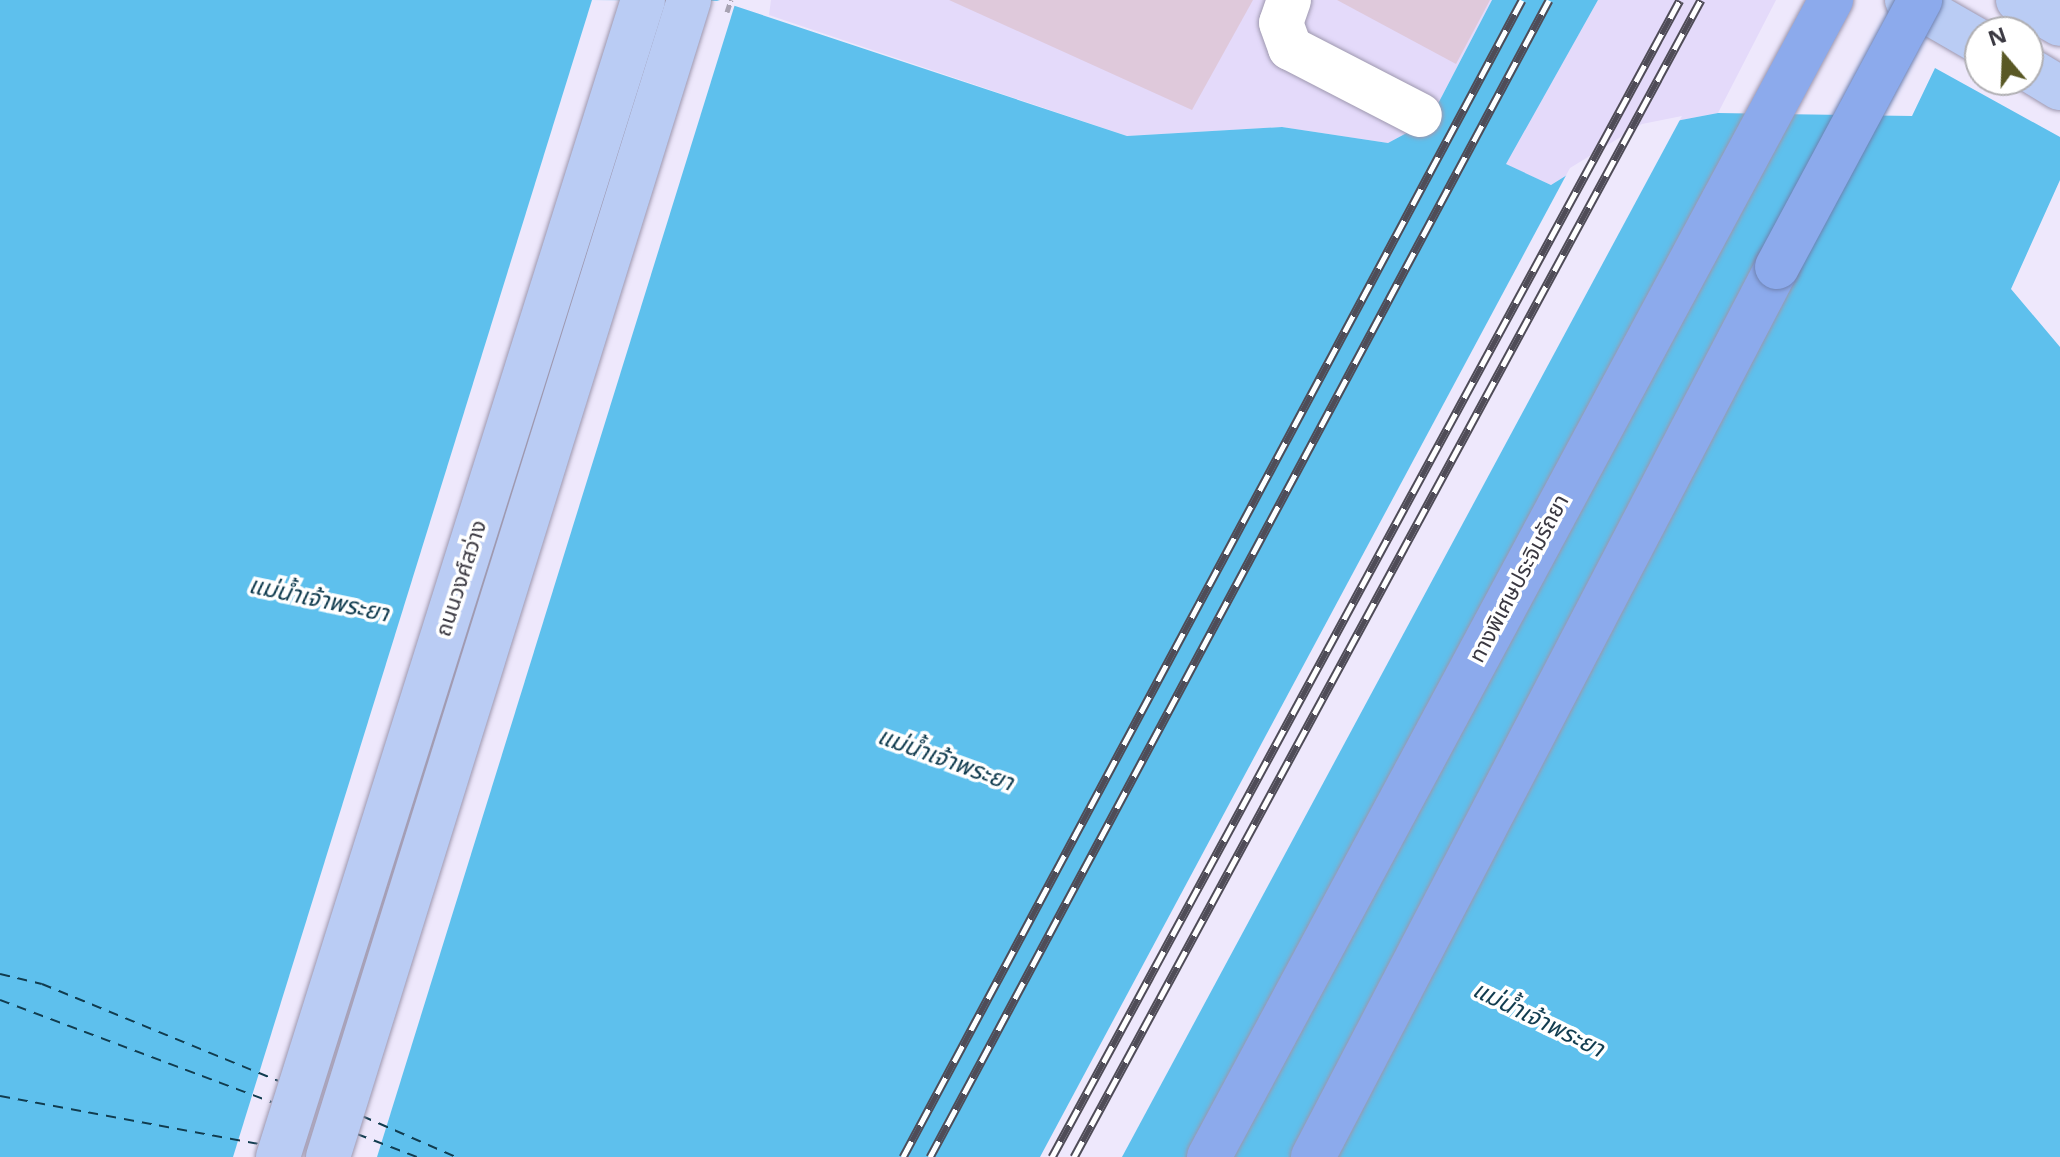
<!DOCTYPE html>
<meta charset="utf-8">
<style>
body{margin:0}
#map{position:relative;width:2060px;height:1157px;overflow:hidden;background:#eee8fc;font-family:"Open Sans","Noto Sans Thai",sans-serif}
div>[style]{position:absolute}
[style*='--x']{left:calc(var(--x)*1px);top:calc(var(--y)*1px);width:calc(var(--w)*1px);rotate:calc(var(--a)*1deg)}
.built>*{inset:0;background:#e4dafa}
.water>*{inset:0;background:#5ec0ed}
.pier>*{inset:0;background:#eee8fc}
.ferry>*{height:2px;margin-top:-1px;transform-origin:0;background:repeating-linear-gradient(90deg,#113c4f 0 10px,transparent 0 18px)}
.building>*{inset:0;background:#dfc9db}
.path>*{height:5px;margin-top:-2.5px;transform-origin:0;background:repeating-linear-gradient(90deg,#a7a2b2 0 8px,transparent 0 12px)}
.roads{filter:drop-shadow(0 0 2px #9d97ae) drop-shadow(0 0 2px #9d97ae)}
.minor>*{height:44px;margin:-22px;padding:0 22px;transform-origin:22px;border-radius:22px;background:#fff}
.major>*{height:44px;margin:-22px;padding:0 22px;transform-origin:22px;border-radius:22px;background:#baccf4}
.highway>*{height:44px;margin:-22px;padding:0 22px;transform-origin:22px;border-radius:22px;background:#8caaec}
.rail>*{height:9px;margin-top:-4.5px;transform-origin:0;background:repeating-linear-gradient(90deg,#fff 0 18px,#4f4c57 0 36px);box-sizing:border-box;border-block:2px solid #4f4c57}
.bridges{filter:drop-shadow(0 0 2px #6f82b0) drop-shadow(0 0 2px #6f82b0)}
.highway-bridge>*{height:44px;margin:-22px;padding:0 22px;transform-origin:22px;border-radius:22px;background:#8caaec}
span{translate:-50% -50%;white-space:nowrap;text-align:center;line-height:1.15;-webkit-text-stroke:7px #fff;paint-order:stroke}
.street-label{font-size:22px;color:#3a3841}
.water-label{font-size:24px;color:#113c4f;font-style:italic}
.north{position:absolute;left:1964px;top:16px;width:80px;height:80px;box-sizing:border-box;background:#fff;border:2px solid #b0afb3;border-radius:50%;rotate:341deg;font-size:22px;font-weight:700;line-height:32px;text-align:center;color:#3a3841}
.north::after{content:'';display:block;margin:auto;width:28px;height:36px;background:#595825;clip-path:polygon(50% 0,100% 100%,50% 72%,0 100%)}
</style>
<div id="map">
<div class="built">
<i style="clip-path:polygon(771px 0,1492px 0,1429px 121px,1388px 143px,1282px 127px,1127px 136px,769px 15px)"></i>
<i style="clip-path:polygon(1598px 0,1776px 0,1718px 113px,1644px 127px,1551px 185px,1505px 164px)"></i>
</div>
<div class="water">
<i style="clip-path:polygon(0 0,717px 0,1127px 136px,1282px 127px,1388px 143px,1429px 121px,1492px 0,1598px 0,1506px 164px,1551px 185px,1644px 127px,1718px 113px,1912px 116px,1935px 68px,2060px 137px,2060px 180px,2011px 289px,2060px 347px,2060px 1157px,0 1157px)"></i>
</div>
<div class="pier">
<i style="clip-path:polygon(592px 0,736px 1px,377px 1157px,233px 1157px)"></i>
<i style="clip-path:polygon(1682px 116px,1122px 1157px,1040px 1157px,1570px 168px,1642px 124px)"></i>
</div>
<div class="ferry">
<i style="--x:0;--y:974;--w:43;--a:13.4"></i>
<i style="--x:42;--y:984;--w:255;--a:22.3"></i>
<i style="--x:0;--y:1000;--w:290;--a:20.6"></i>
<i style="--x:0;--y:1096;--w:262;--a:10.5"></i>
<i style="--x:362;--y:1116;--w:103;--a:23.6"></i>
<i style="--x:357;--y:1134;--w:64;--a:21"></i>
</div>
<div class="building">
<i style="clip-path:polygon(949px 0,1253px 0,1192px 110px)"></i>
<i style="clip-path:polygon(1337px 0,1490px 0,1456px 64px)"></i>
</div>
<div class="path">
<i style="--x:727;--y:12;--w:13;--a:-72"></i>
</div>
<div class="roads">
<div class="minor">
<i style="--x:1289;--y:0;--w:24;--a:109"></i>
<i style="--x:1281;--y:23;--w:27;--a:70"></i>
<i style="--x:1290;--y:48;--w:146;--a:27.3"></i>
</div>
<div class="major">
<i style="--x:1907;--y:0;--w:84;--a:29.9"></i>
<i style="--x:2018;--y:0;--w:48;--a:29.7"></i>
<i style="--x:2028;--y:69;--w:37;--a:31"></i>
<i style="--x:278;--y:1157;--w:1213;--a:-72.49"></i>
<i style="--x:328;--y:1157;--w:1212;--a:-72.67"></i>
</div>
<div class="highway">
<i style="--x:1209;--y:1157;--w:1314;--a:-61.74"></i>
<i style="--x:1313;--y:1157;--w:1004;--a:-62.46"></i>
</div>
</div>
<div class="rail">
<i style="--x:903;--y:1157;--w:1312;--a:-61.85"></i>
<i style="--x:930;--y:1157;--w:1312;--a:-61.85"></i>
<i style="--x:1052;--y:1157;--w:1316;--a:-61.51"></i>
<i style="--x:1074;--y:1157;--w:1316;--a:-61.55"></i>
</div>
<div class="bridges">
<div class="highway-bridge">
<i style="--x:1777;--y:267;--w:303;--a:-61.8"></i>
</div>
</div>
<div class="street-label">
<span style="left:460px;top:578px;rotate:-72deg">ถนนวงศ์สว่าง</span>
<span style="left:1518px;top:578px;rotate:-62deg">ทางพิเศษประจิมรัถยา</span>
</div>
<div class="water-label">
<span style="left:319px;top:598px;rotate:12deg">แม่น้ำเจ้าพระยา</span>
<span style="left:946px;top:758px;rotate:20deg">แม่น้ำเจ้าพระยา</span>
<span style="left:1539px;top:1018px;rotate:26deg">แม่น้ำเจ้าพระยา</span>
</div>
<div class="north">N</div>
</div>
